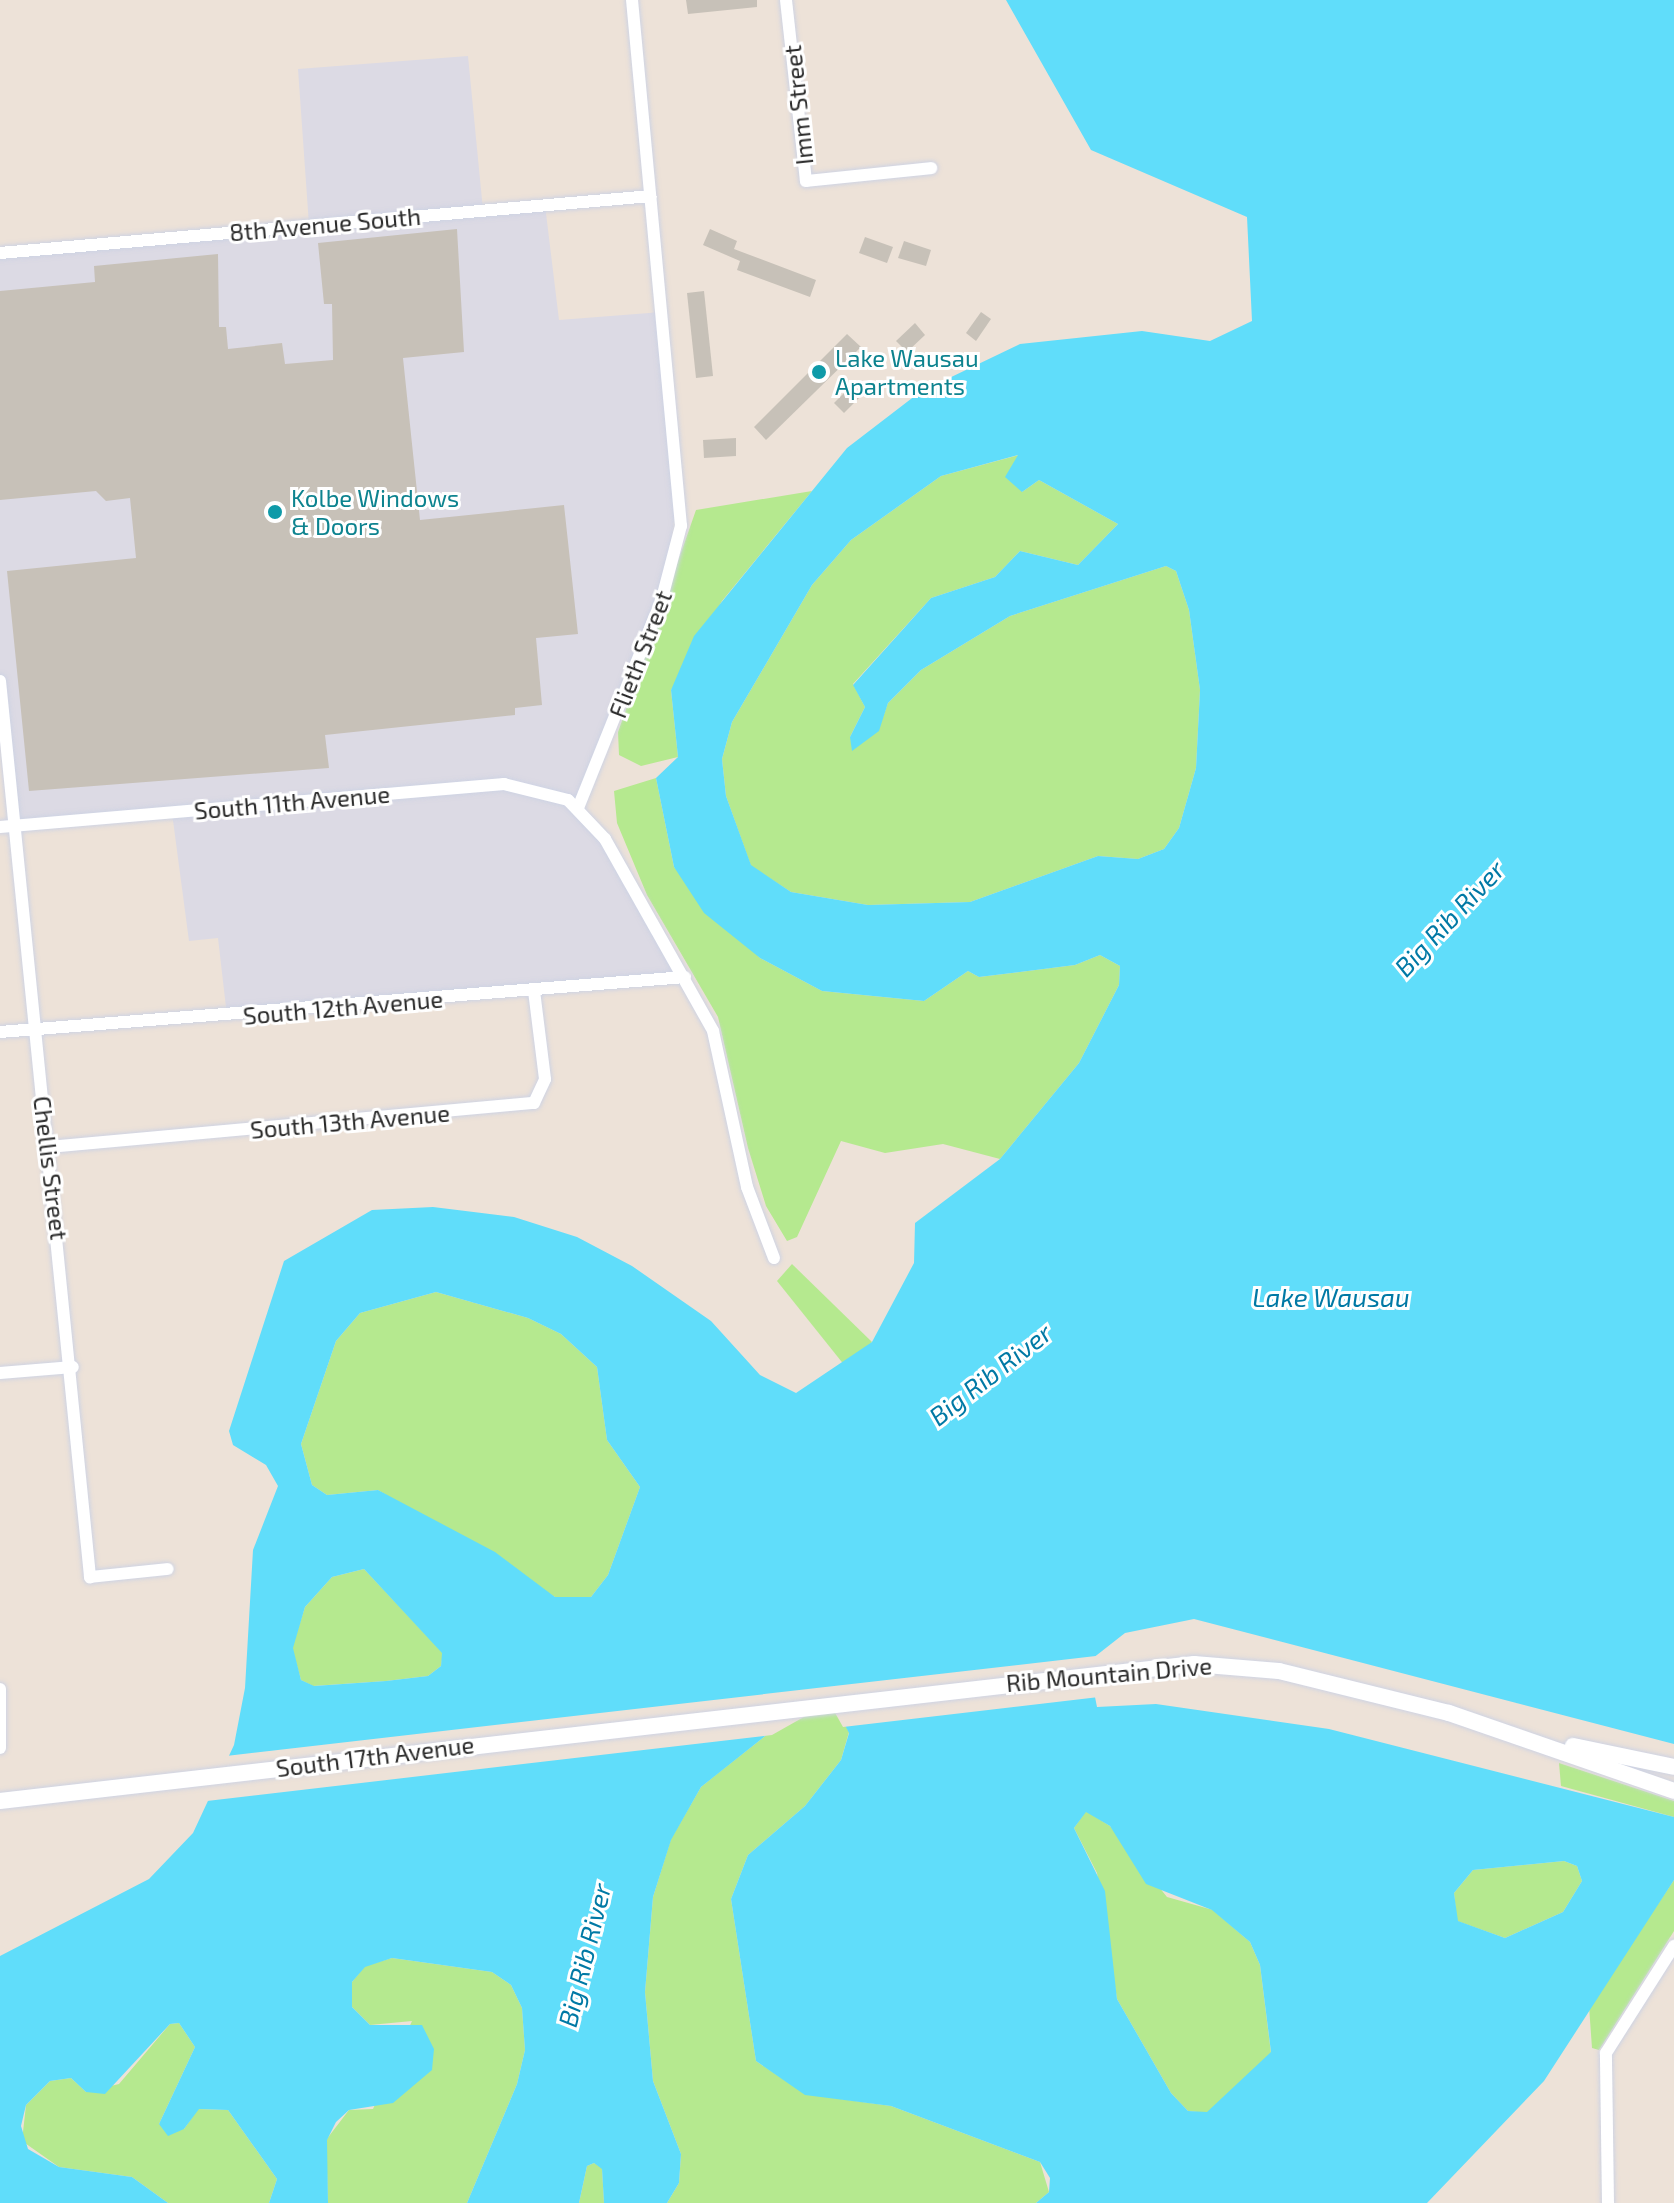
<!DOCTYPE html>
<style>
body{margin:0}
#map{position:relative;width:1674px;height:2203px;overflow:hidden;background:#ede2d8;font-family:"Exo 2",sans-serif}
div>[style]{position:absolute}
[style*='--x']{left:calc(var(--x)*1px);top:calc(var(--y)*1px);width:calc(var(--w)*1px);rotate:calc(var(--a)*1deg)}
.industrial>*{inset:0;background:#dcdae4}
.green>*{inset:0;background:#b5e98f}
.water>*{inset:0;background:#60ddfa}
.pier>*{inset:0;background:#ede2d8}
.building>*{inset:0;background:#c7c1b8}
.roads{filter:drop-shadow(0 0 2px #ced3e3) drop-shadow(0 0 2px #ced3e3)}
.minor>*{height:12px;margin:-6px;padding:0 6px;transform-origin:6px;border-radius:6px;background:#fff}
.secondary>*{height:16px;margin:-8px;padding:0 8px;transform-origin:8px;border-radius:8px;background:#fff}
.dots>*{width:22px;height:22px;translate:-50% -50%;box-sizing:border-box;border:4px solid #fff;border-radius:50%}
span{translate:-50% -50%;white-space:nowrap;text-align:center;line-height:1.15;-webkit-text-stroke:6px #fff;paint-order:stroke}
.street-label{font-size:24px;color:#292929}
.culture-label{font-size:24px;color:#0d838f}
.left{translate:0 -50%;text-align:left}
.water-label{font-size:26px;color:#0079a5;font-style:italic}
</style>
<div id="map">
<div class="industrial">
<i style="clip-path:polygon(468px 56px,483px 210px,545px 205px,559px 320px,662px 312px,679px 484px,666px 576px,578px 808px,685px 977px,227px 1016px,218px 938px,189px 941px,172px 813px,14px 826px,0 681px,0 253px,309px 225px,298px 69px)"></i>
</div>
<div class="green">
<i style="clip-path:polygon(1019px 455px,1022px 492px,1039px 480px,1118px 524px,1078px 565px,1020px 551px,995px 577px,931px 598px,853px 684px,865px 707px,850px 737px,878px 731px,888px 703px,921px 670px,1010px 616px,1166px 566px,1176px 571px,1189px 610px,1200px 690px,1196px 768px,1179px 828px,1164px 849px,1138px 859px,1098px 856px,970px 902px,868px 905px,791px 892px,751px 866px,726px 796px,722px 759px,732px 722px,812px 585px,851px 540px,941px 476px)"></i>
<i style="clip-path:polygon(812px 491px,722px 601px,671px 690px,678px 757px,641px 766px,619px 755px,618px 732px,696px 510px)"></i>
<i style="clip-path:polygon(656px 778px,674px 867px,760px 958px,822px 991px,924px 1001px,968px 971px,979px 977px,1075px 965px,1100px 955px,1120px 966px,1119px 985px,1079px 1063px,1000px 1159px,943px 1144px,885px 1153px,841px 1141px,797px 1237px,787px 1241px,766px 1206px,748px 1148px,718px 1017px,647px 895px,617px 823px,614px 791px)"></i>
<i style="clip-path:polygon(792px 1264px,872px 1342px,845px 1366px,777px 1281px)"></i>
<i style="clip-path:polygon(436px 1292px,528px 1318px,561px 1334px,597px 1367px,607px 1440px,640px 1487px,608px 1575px,591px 1597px,555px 1597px,378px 1490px,327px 1495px,312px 1485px,301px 1444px,336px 1341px,360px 1313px)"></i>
<i style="clip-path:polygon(364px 1569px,443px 1653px,441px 1666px,428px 1676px,386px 1681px,313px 1686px,301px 1680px,292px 1648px,305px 1607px,332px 1577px)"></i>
<i style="clip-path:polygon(836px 1708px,849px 1732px,841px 1760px,805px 1806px,748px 1855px,731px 1899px,756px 2061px,805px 2094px,891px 2106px,1040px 2162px,1049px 2192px,1036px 2203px,667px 2203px,679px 2183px,681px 2154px,653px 2081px,645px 1992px,653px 1897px,671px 1839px,701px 1787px,717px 1774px,788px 1718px)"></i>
<i style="clip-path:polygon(1559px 1763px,1674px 1801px,1674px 1817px,1561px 1786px)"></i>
<i style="clip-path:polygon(1086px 1811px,1110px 1826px,1167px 1897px,1213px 1910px,1250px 1942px,1260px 1965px,1271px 2053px,1207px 2113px,1188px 2111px,1171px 2093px,1117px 1999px,1097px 1873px,1074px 1828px)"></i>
<i style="clip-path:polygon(1564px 1861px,1577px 1866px,1582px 1881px,1563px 1912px,1505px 1938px,1457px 1921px,1454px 1893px,1473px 1870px)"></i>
<i style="clip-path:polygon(1674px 1880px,1674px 1931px,1599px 2050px,1592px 2048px,1589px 2006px)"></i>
<i style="clip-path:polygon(392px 1958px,492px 1972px,511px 1985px,522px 2008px,525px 2050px,517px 2084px,467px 2203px,328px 2203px,326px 2140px,349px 2110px,373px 2109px,412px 2021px,370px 2025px,352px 2007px,352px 1982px,365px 1966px)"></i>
<i style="clip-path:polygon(179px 2023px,195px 2047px,159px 2124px,184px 2129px,198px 2109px,228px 2110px,277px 2179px,269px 2203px,168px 2203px,132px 2177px,59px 2167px,22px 2141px,26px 2105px,50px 2081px,71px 2078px,86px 2092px,119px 2084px,170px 2024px)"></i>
<i style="clip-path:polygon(594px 2163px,602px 2168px,604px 2203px,579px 2203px,587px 2166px)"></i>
</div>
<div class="water">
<i style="clip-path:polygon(evenodd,1006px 0,1674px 0,1674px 1744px,1194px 1619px,1125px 1633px,1088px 1662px,1097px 1707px,1156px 1704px,1329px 1729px,1674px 1817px,1674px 1880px,1544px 2081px,1427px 2203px,1036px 2203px,1049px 2192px,1050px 2178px,1040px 2162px,891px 2106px,805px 2095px,756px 2061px,731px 1899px,748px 1855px,805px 1806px,841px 1760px,849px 1733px,836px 1708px,788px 1718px,701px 1787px,671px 1840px,653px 1897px,645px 1992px,653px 2081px,681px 2154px,679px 2183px,667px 2203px,604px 2203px,602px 2169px,594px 2163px,587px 2166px,579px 2203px,467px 2203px,517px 2084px,525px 2050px,522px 2008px,511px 1985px,492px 1972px,392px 1958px,365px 1967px,352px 1982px,352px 2007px,370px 2025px,422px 2025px,434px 2049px,432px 2070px,393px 2103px,349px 2110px,336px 2122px,327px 2140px,328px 2203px,269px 2203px,277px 2179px,228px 2110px,199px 2109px,184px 2129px,168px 2136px,159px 2124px,195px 2047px,179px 2023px,170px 2024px,105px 2094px,86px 2092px,71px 2078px,50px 2081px,26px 2105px,21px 2126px,28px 2149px,59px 2167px,132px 2177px,168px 2203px,0 2203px,0 1956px,149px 1879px,193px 1833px,234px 1745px,245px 1688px,253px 1550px,278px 1486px,266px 1465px,233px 1445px,229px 1431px,284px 1261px,372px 1210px,433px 1207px,514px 1217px,577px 1237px,632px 1266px,711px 1321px,760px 1375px,796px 1393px,872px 1342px,914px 1263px,915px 1223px,1000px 1159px,1079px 1063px,1119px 985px,1120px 966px,1100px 955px,1075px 965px,979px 977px,968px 971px,924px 1001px,822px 991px,760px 958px,704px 913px,674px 867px,656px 778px,678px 757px,671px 690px,694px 636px,847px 448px,920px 392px,1020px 344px,1142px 331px,1210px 341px,1252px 321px,1247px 217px,1091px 150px,1006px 0,1018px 455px,1005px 477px,1022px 492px,1039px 480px,1118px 524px,1078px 565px,1020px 551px,995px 577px,931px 598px,853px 685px,865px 707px,850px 737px,852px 751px,879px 731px,888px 703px,921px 670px,1010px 616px,1166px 566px,1176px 571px,1189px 610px,1200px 690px,1196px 768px,1179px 828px,1164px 849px,1138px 859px,1098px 856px,970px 902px,868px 905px,791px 892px,751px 865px,726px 796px,722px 759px,732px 722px,812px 585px,851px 540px,941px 476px,1018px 455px,1006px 0,436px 1292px,528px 1318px,561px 1334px,597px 1367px,607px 1440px,640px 1487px,608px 1575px,591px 1597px,555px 1597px,495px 1552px,378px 1490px,327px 1495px,312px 1485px,301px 1444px,336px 1341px,360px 1313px,436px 1292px,1006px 0,364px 1569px,442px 1653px,441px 1666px,428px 1676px,386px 1681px,314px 1686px,301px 1680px,293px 1648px,305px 1607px,332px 1577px,364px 1569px,1006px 0,1086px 1812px,1110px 1826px,1146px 1884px,1212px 1910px,1250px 1942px,1260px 1965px,1271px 2052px,1207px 2112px,1188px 2111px,1171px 2093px,1117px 1999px,1105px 1891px,1074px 1828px,1086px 1812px,1006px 0,1564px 1861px,1577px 1866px,1582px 1881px,1563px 1912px,1505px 1938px,1458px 1921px,1454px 1893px,1473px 1870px,1564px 1861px)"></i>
</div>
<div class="pier">
<i style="clip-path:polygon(1113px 1654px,1093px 1664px,1099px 1697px,843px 1727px,834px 1711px,818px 1709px,772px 1735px,207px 1801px,226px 1756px)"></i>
</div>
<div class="building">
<i style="clip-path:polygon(686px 0,757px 0,757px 7px,688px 14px)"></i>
<i style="clip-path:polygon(457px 229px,464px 352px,403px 358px,420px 520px,564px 505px,578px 634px,536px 638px,542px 705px,515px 708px,515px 715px,325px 735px,329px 768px,29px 791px,7px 571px,136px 558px,130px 498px,106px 501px,96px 491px,0 500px,0 291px,95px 282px,94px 266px,218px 254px,219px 327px,226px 327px,228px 349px,282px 343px,285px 364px,333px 360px,332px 304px,324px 304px,318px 243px)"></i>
<i style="clip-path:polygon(710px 229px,737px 241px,734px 249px,816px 280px,810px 297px,737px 270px,740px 261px,703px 245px)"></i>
<i style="clip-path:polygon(865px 237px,893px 247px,887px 263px,859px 253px)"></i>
<i style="clip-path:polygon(904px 241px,931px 250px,926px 266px,898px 258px)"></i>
<i style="clip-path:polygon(704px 291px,713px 376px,696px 378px,687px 293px)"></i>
<i style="clip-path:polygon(981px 312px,991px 319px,976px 341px,966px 333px)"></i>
<i style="clip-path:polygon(915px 323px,925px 335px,907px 352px,896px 341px)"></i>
<i style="clip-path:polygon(847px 334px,861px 347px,766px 440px,754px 427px)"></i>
<i style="clip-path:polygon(853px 384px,863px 394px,844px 413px,834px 403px)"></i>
<i style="clip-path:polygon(736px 438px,736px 456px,704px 458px,703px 440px)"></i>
</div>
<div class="roads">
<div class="minor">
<i style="--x:786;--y:0;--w:182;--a:83.7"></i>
<i style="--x:806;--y:181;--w:126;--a:-5.9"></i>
<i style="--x:0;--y:253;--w:653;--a:-5"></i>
<i style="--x:0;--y:681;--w:901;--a:84.26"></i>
<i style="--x:90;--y:1577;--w:78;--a:-5.9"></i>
<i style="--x:578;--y:808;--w:222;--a:-68.1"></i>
<i style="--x:661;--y:602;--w:79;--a:-75.3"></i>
<i style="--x:681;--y:526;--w:528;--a:-95.32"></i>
<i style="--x:0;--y:827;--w:506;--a:-4.88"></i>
<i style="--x:504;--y:784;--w:66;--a:14"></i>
<i style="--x:568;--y:800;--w:54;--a:46.5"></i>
<i style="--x:605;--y:839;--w:220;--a:60.6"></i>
<i style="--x:713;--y:1031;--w:160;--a:77.7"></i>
<i style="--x:747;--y:1187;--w:76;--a:69.2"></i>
<i style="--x:0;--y:1032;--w:687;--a:-4.59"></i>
<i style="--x:49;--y:1147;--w:487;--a:-5.2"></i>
<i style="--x:534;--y:1103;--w:26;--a:-65"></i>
<i style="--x:545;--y:1079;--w:89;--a:-97.1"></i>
<i style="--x:0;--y:1373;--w:73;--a:-4.7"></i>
<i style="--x:0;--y:1689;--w:59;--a:90"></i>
<i style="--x:1608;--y:2203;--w:150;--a:-90.8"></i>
<i style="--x:1606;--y:2053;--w:127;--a:-57.6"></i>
</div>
<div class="secondary">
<i style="--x:1573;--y:1746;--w:103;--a:11.7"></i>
<i style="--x:0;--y:1801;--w:1202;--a:-6.55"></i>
<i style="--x:1194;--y:1664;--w:85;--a:4.7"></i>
<i style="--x:1279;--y:1671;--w:175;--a:13.9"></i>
<i style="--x:1449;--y:1713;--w:238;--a:19.1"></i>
</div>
</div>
<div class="dots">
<i style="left:819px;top:372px;background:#0f9aa8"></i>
<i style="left:275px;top:512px;background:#0f9aa8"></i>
</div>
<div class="street-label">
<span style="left:798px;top:105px;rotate:-96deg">Imm Street</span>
<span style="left:325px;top:224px;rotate:-5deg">8th Avenue South</span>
<span style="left:640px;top:654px;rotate:-69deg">Flieth Street</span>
<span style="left:292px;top:802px;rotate:-5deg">South 11th Avenue</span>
<span style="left:343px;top:1007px;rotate:-5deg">South 12th Avenue</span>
<span style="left:350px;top:1121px;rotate:-5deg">South 13th Avenue</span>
<span style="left:51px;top:1168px;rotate:83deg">Chellis Street</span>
<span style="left:1109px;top:1674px;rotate:-5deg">Rib Mountain Drive</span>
<span style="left:375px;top:1756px;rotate:-7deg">South 17th Avenue</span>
</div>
<div class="culture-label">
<span class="left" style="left:835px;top:372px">Lake Wausau<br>Apartments</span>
<span class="left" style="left:291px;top:512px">Kolbe Windows<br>&amp; Doors</span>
</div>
<div class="water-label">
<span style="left:1449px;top:918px;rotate:-47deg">Big Rib River</span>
<span style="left:1331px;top:1297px">Lake Wausau</span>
<span style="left:990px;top:1374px;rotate:-38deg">Big Rib River</span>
<span style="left:584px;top:1955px;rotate:-76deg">Big Rib River</span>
</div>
</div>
